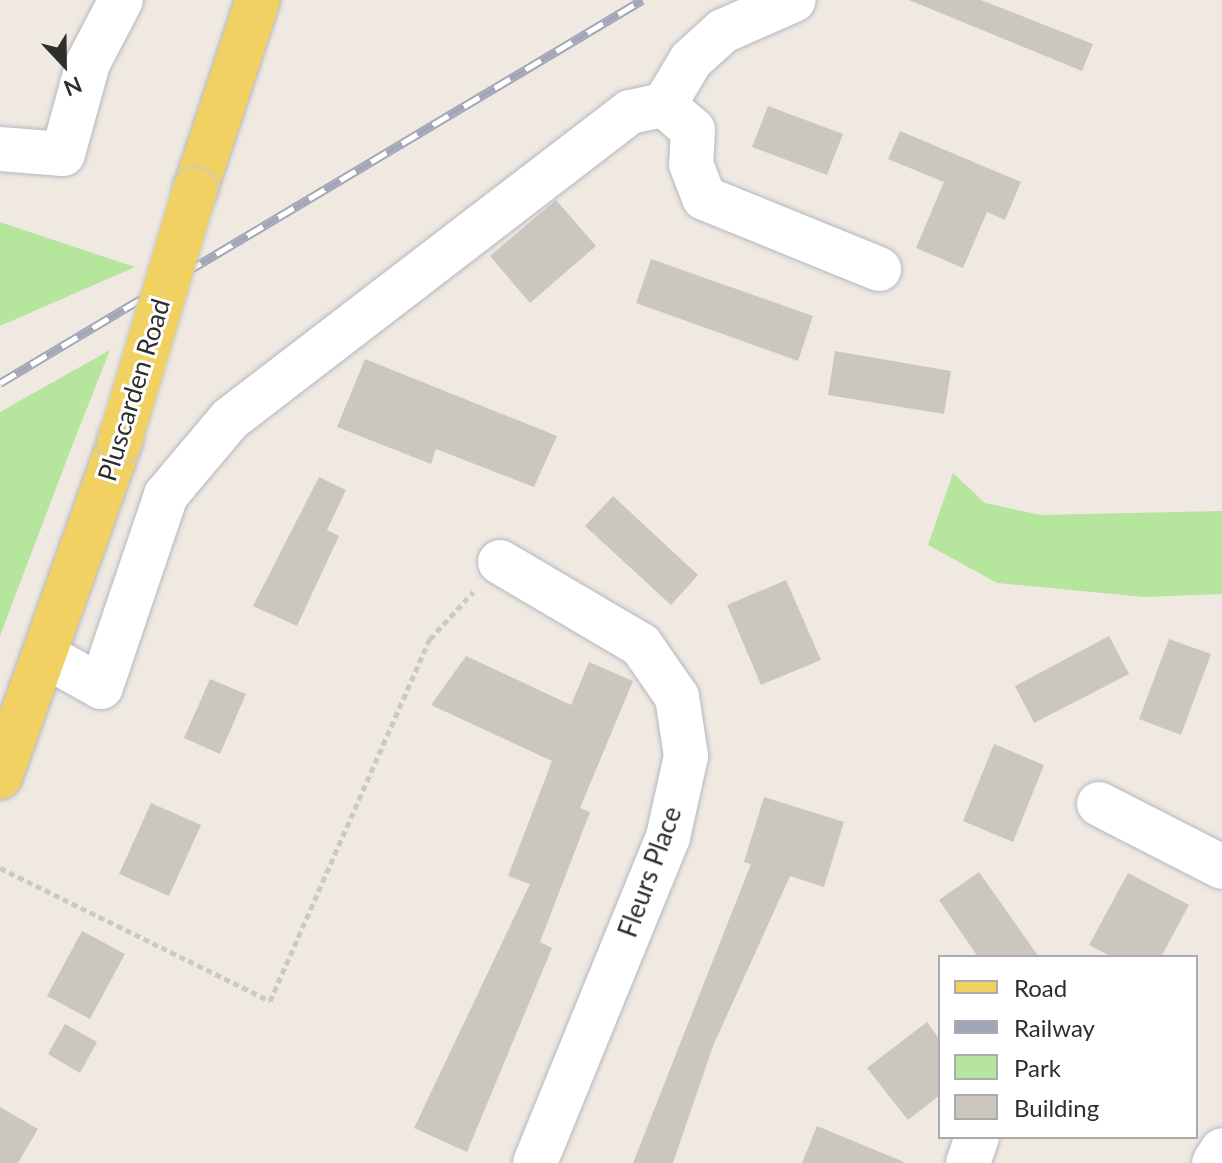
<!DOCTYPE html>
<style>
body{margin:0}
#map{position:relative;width:1222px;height:1163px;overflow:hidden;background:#efe9e1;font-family:Lato,sans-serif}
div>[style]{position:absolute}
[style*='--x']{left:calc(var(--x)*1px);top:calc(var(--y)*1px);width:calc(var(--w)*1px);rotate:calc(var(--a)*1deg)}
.green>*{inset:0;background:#b6e59e}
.building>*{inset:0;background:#cbc7bf}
.path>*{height:5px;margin-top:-2.5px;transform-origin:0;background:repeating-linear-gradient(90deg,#c9c9c9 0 6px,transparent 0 10px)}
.roads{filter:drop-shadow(0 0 2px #b4b7c1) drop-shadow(0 0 2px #b4b7c1)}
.minor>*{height:44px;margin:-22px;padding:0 22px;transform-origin:22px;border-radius:22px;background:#fff}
.major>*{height:44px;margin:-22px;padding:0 22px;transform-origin:22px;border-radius:22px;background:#f2d163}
.rail>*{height:9px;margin-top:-4.5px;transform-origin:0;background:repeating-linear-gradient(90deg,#fff 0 18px,#a3a6b8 0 36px);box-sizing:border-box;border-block:2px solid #a3a6b8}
.bridges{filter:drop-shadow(0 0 2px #c9c9c9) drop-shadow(0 0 2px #c9c9c9)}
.major-bridge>*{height:44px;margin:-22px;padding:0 22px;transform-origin:22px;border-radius:22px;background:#f2d163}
span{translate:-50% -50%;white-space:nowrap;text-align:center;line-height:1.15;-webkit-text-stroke:6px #fff;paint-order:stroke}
.street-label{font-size:26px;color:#2e2e2e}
.legend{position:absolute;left:938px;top:955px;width:260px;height:184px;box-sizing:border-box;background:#fff;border:2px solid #ababab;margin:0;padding:10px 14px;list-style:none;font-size:24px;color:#2e2e2e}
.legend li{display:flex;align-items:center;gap:16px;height:40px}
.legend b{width:40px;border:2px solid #ababab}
.north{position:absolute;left:24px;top:24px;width:80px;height:80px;-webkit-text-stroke:6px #fff;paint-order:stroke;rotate:158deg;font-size:22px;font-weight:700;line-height:32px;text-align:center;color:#2e2e2e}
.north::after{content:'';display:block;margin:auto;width:28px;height:36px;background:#2e2e2e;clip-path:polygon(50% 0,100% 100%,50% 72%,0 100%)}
</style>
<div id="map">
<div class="green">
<i style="clip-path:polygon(0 222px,135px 267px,0 326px)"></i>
<i style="clip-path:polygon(110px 350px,72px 446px,0 636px,0 412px)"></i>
<i style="clip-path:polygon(953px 473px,985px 503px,1041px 515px,1222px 511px,1222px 594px,1144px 597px,997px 583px,928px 545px)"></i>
</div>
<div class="building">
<i style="clip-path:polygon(909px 0,981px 0,1093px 44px,1082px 71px)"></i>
<i style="clip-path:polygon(768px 106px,843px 134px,827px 175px,752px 147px)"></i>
<i style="clip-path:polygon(900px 131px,1021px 182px,1005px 220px,987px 212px,963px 268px,916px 248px,944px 182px,888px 159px)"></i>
<i style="clip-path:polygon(556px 200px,596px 246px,530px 303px,490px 256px)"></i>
<i style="clip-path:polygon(651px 259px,813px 316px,798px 361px,636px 303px)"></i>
<i style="clip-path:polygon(835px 351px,951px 371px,944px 414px,828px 395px)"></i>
<i style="clip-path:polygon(365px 359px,557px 436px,534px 487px,436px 449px,431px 464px,337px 427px)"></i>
<i style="clip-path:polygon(319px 477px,346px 490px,327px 530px,339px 536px,297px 626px,253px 606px)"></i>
<i style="clip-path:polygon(613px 496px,698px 575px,671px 605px,585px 526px)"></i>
<i style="clip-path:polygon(786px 580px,821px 660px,761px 685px,727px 605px)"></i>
<i style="clip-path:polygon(1109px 636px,1129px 674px,1034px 723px,1015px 686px)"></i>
<i style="clip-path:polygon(1169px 639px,1211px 654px,1181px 735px,1139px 719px)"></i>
<i style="clip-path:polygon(466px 656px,571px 705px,589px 662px,633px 681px,580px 808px,590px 812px,540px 942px,552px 948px,467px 1152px,414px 1128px,530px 884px,508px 876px,552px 761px,431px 705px)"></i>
<i style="clip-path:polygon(210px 679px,246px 694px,220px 754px,184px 738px)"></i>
<i style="clip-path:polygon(994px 744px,1044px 765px,1013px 842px,963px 821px)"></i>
<i style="clip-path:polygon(764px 797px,844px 822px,824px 887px,790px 876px,713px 1046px,673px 1163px,633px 1163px,751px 864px,744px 862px)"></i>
<i style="clip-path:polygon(151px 803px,201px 825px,169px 896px,119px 874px)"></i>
<i style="clip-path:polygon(979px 872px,1039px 957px,978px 957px,939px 900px)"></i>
<i style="clip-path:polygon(1128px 873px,1189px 905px,1161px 957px,1112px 957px,1089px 945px)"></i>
<i style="clip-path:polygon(82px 931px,125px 954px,90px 1019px,47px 996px)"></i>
<i style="clip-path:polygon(927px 1022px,940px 1040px,940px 1095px,908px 1120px,867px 1068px)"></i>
<i style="clip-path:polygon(65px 1024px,97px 1042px,80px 1073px,48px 1054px)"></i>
<i style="clip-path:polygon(0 1107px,38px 1129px,18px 1163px,0 1163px)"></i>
<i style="clip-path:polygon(817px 1126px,904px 1162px,904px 1163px,802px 1163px)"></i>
</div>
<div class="path">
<i style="--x:0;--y:868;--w:301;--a:26.2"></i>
<i style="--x:270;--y:1001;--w:396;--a:-66.2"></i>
<i style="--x:430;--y:639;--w:64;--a:-47.5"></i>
</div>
<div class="roads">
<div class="minor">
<i style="--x:664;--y:105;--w:52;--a:-59"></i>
<i style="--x:691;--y:60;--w:43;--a:-42.2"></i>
<i style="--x:723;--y:31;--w:77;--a:-23.6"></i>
<i style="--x:0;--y:149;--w:63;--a:4.5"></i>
<i style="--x:63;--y:154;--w:94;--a:-74.6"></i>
<i style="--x:88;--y:63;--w:71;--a:-62.4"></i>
<i style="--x:500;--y:562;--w:164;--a:30.5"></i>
<i style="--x:641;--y:645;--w:63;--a:55.3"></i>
<i style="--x:677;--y:697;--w:60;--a:81.3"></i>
<i style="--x:686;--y:756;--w:83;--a:102.5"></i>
<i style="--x:668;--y:837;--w:352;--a:112.2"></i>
<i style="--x:46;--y:656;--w:63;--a:29.4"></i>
<i style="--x:101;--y:687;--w:203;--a:-71.3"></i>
<i style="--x:166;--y:495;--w:99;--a:-49.9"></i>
<i style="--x:230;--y:419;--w:504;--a:-37.51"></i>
<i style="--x:630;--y:112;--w:35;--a:-12"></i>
<i style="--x:664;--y:105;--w:38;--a:41"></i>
<i style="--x:693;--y:130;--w:34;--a:93"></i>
<i style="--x:691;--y:164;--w:36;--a:69"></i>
<i style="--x:704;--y:198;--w:189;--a:22.1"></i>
<i style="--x:1099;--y:804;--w:138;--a:27.1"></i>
<i style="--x:968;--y:1163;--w:28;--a:-71"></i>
<i style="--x:1214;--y:1163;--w:15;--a:-58"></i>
</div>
<div class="major">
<i style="--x:195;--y:190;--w:200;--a:-71.7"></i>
<i style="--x:0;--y:777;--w:357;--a:-70.3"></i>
</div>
</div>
<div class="rail">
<i style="--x:0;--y:383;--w:748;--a:-30.82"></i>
</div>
<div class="bridges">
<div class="major-bridge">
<i style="--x:120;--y:441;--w:262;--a:-73.4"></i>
</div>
</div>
<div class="street-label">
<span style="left:134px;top:390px;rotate:-73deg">Pluscarden Road</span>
<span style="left:650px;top:872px;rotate:-70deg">Fleurs Place</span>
</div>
<ul class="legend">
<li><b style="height:10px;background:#f2d163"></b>Road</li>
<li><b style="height:10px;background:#a3a6b8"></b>Railway</li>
<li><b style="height:22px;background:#b6e59e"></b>Park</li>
<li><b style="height:22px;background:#cbc7bf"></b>Building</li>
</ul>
<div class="north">N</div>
</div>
